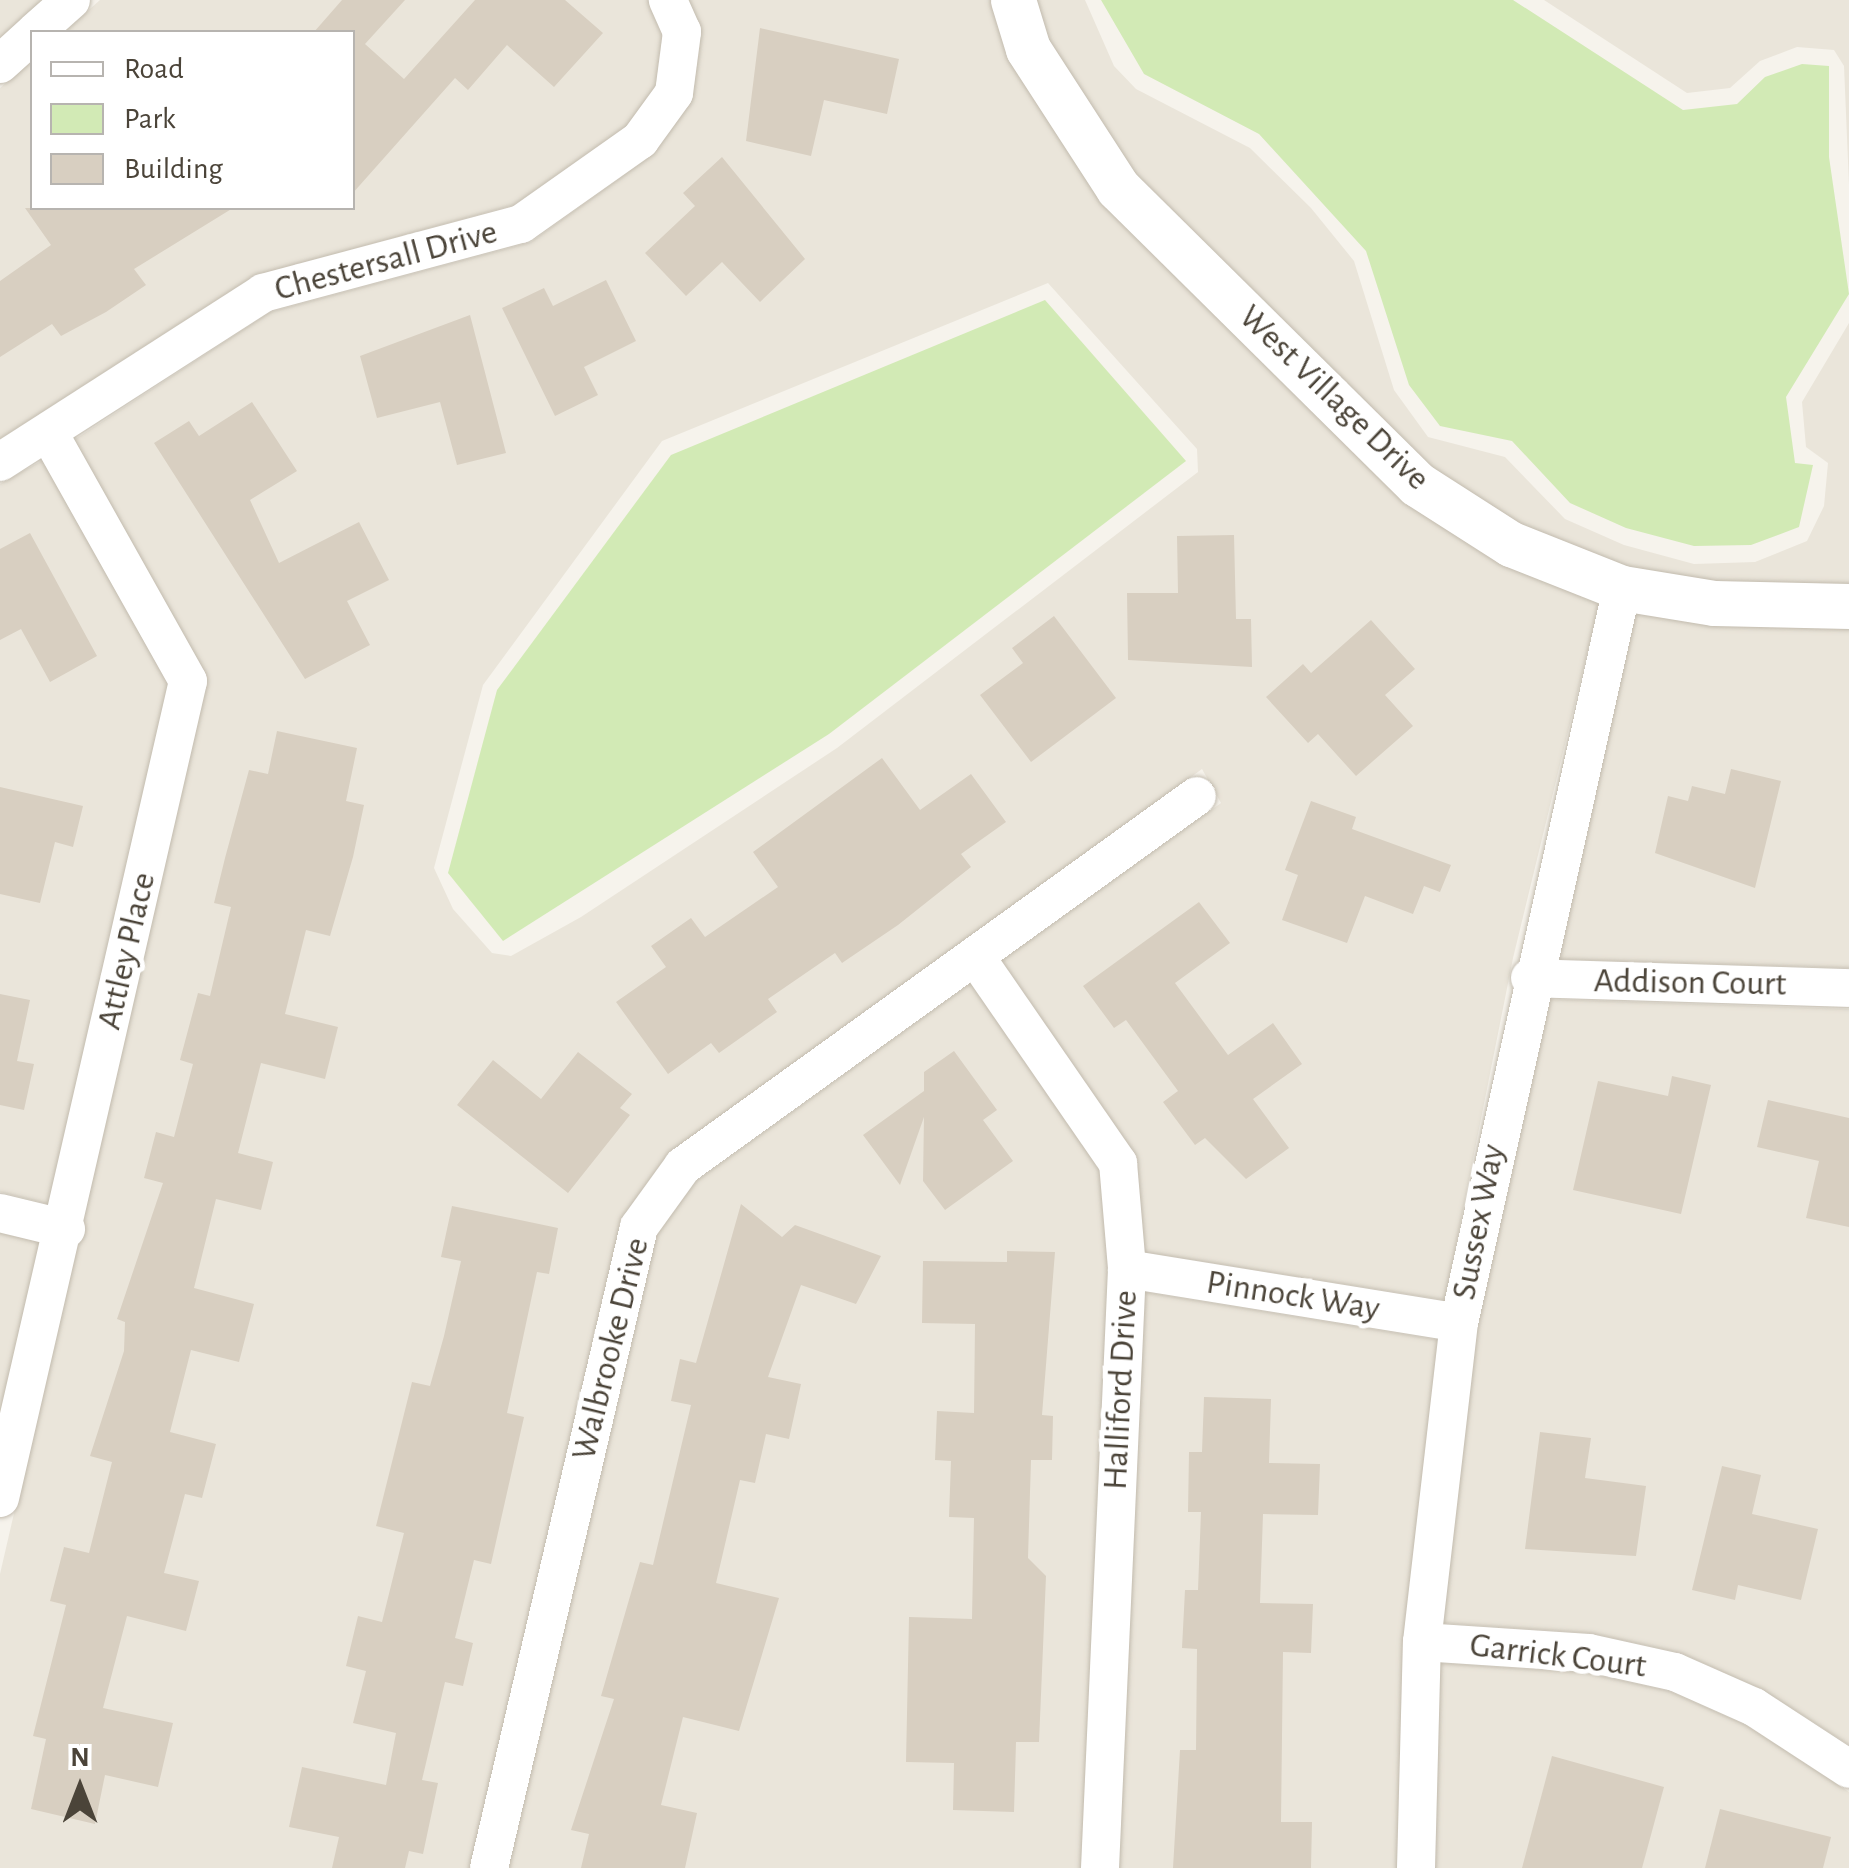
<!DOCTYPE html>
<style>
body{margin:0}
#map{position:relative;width:1849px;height:1868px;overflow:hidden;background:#f6f3ec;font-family:"Alegreya Sans",sans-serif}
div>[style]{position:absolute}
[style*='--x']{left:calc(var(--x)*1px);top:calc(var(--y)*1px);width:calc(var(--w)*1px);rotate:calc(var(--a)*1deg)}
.residential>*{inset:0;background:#eae5da}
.green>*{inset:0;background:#d2eab5}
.building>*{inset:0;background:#d8cfc1}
.roads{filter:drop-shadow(0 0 2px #c2bbae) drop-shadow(0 0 2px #c2bbae)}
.minor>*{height:38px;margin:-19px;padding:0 19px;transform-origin:19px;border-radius:19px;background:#fff}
.tertiary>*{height:45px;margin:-22.5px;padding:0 22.5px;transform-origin:22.5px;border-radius:22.5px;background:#fff}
span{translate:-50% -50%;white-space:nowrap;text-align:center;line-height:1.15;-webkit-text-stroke:10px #fff;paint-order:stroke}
.street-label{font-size:35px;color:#4b4439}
.legend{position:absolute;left:30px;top:30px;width:325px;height:180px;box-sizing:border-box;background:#fff;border:2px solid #b7b4b0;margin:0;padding:12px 18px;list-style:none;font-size:30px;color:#4b4439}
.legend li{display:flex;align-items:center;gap:20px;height:50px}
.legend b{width:50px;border:2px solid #b7b4b0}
.north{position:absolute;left:30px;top:1738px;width:100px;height:100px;-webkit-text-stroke:8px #fff;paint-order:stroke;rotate:0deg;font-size:28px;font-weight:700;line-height:40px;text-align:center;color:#4b4439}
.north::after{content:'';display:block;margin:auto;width:35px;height:45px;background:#4b4439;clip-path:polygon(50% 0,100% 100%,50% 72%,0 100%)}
</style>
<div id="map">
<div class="residential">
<i style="clip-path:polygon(0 0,43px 0,0 38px)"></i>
<i style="clip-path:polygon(100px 0,648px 0,664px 36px,658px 84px,628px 125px,514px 205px,254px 276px,0 439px,0 88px,32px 60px,32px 208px,352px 208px,352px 32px,64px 32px)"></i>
<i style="clip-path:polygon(evenodd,688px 0,995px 0,1011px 56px,1405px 499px,1600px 600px,1513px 958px,1445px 1300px,1143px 1252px,1132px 1150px,1001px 961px,1221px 803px,1202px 769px,669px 1153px,625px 1214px,471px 1868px,0 1868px,0 1574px,205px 686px,74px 440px,270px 312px,531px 242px,649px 157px,692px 96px,688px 0,1048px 283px,1197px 449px,1198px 472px,837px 748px,581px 917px,511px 956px,492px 953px,453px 909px,434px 868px,483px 685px,662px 441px,1048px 283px)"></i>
<i style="clip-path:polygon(1032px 0,1085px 0,1114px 66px,1136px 89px,1250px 148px,1311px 208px,1354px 261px,1394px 390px,1428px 437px,1505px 457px,1565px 519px,1624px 545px,1694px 564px,1755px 562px,1807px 541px,1824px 506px,1828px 463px,1806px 447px,1802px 402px,1849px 323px,1849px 586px,1716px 582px,1626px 568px,1518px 526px,1427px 467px,1131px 174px,1044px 40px)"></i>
<i style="clip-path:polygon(1544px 0,1849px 0,1849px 185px,1844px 66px,1834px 50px,1797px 47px,1760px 61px,1730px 88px,1687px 93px)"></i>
<i style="clip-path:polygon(43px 460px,169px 684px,52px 1205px,0 1192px,0 484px)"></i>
<i style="clip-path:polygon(1635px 610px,1849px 626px,1849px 968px,1553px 959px)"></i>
<i style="clip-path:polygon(971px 983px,1101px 1170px,1109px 1269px,1082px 1868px,508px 1868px,655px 1236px,695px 1182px)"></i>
<i style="clip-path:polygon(1544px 999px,1849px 1009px,1849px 1745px,1763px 1690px,1681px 1653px,1590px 1633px,1442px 1623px,1476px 1326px)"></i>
<i style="clip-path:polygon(0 1233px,43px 1243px,0 1421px)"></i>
<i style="clip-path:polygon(1144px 1292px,1439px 1340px,1405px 1620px,1398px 1868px,1117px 1868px)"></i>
<i style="clip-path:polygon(1439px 1663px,1587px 1673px,1669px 1691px,1746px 1725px,1849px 1792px,1849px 1868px,1434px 1868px)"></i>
</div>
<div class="green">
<i style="clip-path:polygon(1101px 0,1513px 0,1683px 110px,1737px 104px,1765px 77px,1802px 64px,1829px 66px,1829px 157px,1849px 294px,1786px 397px,1795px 463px,1813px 465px,1799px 527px,1751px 545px,1694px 546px,1626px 528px,1570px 503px,1512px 441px,1440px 426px,1409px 385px,1366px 251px,1259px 134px,1144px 74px)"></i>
<i style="clip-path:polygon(1045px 300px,1186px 461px,829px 734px,503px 941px,448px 873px,497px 690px,671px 455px)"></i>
</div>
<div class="building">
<i style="clip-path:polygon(342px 0,405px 0,365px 44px,404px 79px,475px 0,565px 0,603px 33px,554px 87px,507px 45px,468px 90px,455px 78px,352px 194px,352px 32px,314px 32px)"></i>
<i style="clip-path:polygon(760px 28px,899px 59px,887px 114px,824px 100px,811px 156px,746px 141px)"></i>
<i style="clip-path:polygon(722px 157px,805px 259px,760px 302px,722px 262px,686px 296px,645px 253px,695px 206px,683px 193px)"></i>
<i style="clip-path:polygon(25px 208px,233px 208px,134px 269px,146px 285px,106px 312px,61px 336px,52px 324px,0 357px,0 281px,51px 245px)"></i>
<i style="clip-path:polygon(606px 280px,636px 341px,584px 367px,598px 395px,555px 416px,502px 308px,544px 288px,553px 306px)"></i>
<i style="clip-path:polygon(470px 315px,506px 453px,457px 465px,440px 402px,377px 418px,360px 356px)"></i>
<i style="clip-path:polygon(252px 402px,297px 471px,250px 500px,279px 563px,359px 522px,389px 580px,347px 601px,370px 645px,305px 679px,154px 443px,189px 421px,199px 436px)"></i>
<i style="clip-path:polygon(30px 533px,97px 656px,50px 682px,21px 629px,0 640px,0 549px)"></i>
<i style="clip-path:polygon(1234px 535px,1236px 619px,1251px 619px,1252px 667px,1128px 660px,1127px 593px,1178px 593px,1177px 536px)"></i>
<i style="clip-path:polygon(1054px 616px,1116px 698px,1031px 762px,980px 695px,1023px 663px,1012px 648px)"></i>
<i style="clip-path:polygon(1371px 620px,1415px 669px,1385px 695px,1413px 726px,1356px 776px,1318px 734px,1308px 743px,1266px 697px,1303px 664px,1311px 673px)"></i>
<i style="clip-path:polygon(277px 731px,357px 748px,346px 801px,364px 805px,353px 857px,330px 936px,306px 930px,285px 1014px,338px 1027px,325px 1079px,261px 1063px,238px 1153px,273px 1162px,261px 1210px,216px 1199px,194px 1288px,254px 1304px,239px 1362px,191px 1350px,170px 1432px,216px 1444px,202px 1498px,185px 1494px,164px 1573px,199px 1581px,186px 1631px,127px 1616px,103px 1708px,173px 1723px,158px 1787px,105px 1775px,95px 1824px,31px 1809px,46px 1739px,33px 1736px,66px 1605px,50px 1601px,64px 1547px,89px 1553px,112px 1462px,90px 1456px,124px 1351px,125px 1322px,117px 1319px,163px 1183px,144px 1178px,156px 1132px,174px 1137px,193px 1064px,180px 1060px,198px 993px,210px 996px,231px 907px,214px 903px,225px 858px,249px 770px,268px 774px)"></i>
<i style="clip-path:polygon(882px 758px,920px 810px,971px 774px,1006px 822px,961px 854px,971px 867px,898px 925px,842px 963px,835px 953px,768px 999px,777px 1012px,719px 1053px,711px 1043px,668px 1074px,616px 1002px,666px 967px,651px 946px,691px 918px,705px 937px,778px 887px,753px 852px)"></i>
<i style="clip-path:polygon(1731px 769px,1781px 781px,1755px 888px,1655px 853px,1668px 796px,1688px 801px,1692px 786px,1725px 794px)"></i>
<i style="clip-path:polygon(0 787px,83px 806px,73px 847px,55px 842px,40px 903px,0 894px)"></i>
<i style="clip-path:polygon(1311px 801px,1356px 817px,1352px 829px,1451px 865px,1440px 892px,1424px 886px,1413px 914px,1365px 896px,1347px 943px,1282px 920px,1298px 875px,1285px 870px)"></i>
<i style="clip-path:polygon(1199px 902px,1230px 943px,1175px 983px,1228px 1055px,1273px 1023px,1302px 1064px,1253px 1099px,1289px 1148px,1246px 1179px,1205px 1138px,1195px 1145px,1163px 1102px,1178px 1091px,1126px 1020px,1114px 1028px,1083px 986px)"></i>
<i style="clip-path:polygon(0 994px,30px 1000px,17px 1061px,34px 1064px,24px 1110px,0 1105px)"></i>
<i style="clip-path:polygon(954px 1051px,997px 1110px,983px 1120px,1013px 1161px,945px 1210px,923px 1181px,924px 1117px,900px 1185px,863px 1135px,924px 1091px,924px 1072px)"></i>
<i style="clip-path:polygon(578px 1052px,632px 1094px,620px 1108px,630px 1115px,568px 1193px,457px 1105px,493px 1060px,541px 1099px)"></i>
<i style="clip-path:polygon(1672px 1076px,1711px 1085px,1681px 1214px,1573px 1190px,1598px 1081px,1668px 1096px)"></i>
<i style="clip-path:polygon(1768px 1100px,1849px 1118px,1849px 1227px,1806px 1218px,1819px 1161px,1757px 1147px)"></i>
<i style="clip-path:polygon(741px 1204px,782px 1237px,795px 1225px,881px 1256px,856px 1304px,801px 1285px,768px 1377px,801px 1384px,789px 1439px,766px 1434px,755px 1483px,740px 1480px,716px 1583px,779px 1598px,739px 1731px,683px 1717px,661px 1805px,697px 1813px,685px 1868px,581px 1868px,589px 1834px,571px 1830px,614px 1699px,601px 1696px,640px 1562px,653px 1565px,691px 1405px,671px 1401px,680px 1359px,696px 1363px)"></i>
<i style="clip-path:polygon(452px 1206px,558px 1228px,549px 1274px,537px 1272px,507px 1413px,524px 1417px,491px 1564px,474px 1560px,455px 1638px,473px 1643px,463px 1686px,445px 1682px,422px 1780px,438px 1783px,423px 1854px,409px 1851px,405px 1868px,332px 1868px,339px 1837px,289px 1827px,302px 1767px,386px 1785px,396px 1733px,353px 1723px,366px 1671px,346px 1666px,358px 1616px,382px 1622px,404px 1533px,376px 1526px,412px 1382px,430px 1386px,444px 1336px,461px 1261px,441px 1257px)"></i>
<i style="clip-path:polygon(1007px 1251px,1055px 1252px,1042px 1415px,1053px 1416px,1052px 1460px,1031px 1460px,1028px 1558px,1046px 1576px,1039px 1742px,1016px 1742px,1014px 1812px,953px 1810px,954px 1763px,906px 1762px,909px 1617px,972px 1619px,974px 1518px,949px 1517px,951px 1461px,935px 1460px,937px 1411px,974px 1413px,975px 1324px,922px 1323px,923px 1261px,1007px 1262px)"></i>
<i style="clip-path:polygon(1204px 1397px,1271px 1399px,1269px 1463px,1320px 1464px,1318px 1515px,1263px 1514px,1260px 1603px,1313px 1604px,1311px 1653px,1283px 1652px,1281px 1822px,1312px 1822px,1311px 1868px,1173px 1868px,1180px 1750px,1196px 1750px,1197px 1649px,1182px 1648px,1185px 1590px,1198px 1590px,1201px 1512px,1188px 1512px,1189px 1452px,1202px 1452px)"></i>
<i style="clip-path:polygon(1540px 1432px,1591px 1438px,1585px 1478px,1646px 1486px,1636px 1556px,1525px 1549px)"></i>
<i style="clip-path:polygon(1722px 1466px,1761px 1475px,1752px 1514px,1818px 1529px,1801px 1600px,1738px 1585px,1735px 1600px,1692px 1590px)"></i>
<i style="clip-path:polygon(1552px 1756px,1664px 1787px,1642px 1868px,1522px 1868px)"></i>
<i style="clip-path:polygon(1720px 1809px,1831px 1837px,1823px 1868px,1705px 1868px)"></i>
</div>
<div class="roads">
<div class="minor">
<i style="--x:35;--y:32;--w:48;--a:-41.6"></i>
<i style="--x:0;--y:64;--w:43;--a:-42.2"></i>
<i style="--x:0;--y:462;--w:313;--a:-32.7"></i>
<i style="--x:263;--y:293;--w:267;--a:-15"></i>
<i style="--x:521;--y:224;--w:146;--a:-35.2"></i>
<i style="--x:640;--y:140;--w:58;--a:-54.1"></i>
<i style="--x:674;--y:93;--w:62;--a:-82.5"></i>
<i style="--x:682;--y:32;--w:35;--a:-114"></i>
<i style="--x:975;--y:956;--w:252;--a:55.4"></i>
<i style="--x:1118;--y:1163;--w:106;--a:85.1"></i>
<i style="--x:1127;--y:1269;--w:600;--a:92.58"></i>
<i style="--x:1530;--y:978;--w:319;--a:1.8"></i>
<i style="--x:0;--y:1213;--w:68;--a:13.6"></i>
<i style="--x:1127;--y:1269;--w:336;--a:9.2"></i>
<i style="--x:0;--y:1498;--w:838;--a:-77.04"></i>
<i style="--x:188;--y:681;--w:284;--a:-119.3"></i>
<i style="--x:1422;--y:1642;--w:167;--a:3.8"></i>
<i style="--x:1589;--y:1653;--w:88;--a:12.5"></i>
<i style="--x:1675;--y:1672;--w:86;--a:23.9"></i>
<i style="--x:1754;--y:1707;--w:113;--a:33.1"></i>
<i style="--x:489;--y:1868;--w:658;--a:-76.83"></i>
<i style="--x:639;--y:1227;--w:75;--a:-54.2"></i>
<i style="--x:683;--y:1166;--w:633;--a:-35.75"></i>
<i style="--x:1416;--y:1868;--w:226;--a:-88.5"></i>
<i style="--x:1422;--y:1642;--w:321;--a:-83.4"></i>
<i style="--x:1459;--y:1323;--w:753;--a:-77.5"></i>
</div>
<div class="tertiary">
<i style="--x:1013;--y:0;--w:51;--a:73"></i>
<i style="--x:1028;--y:49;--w:166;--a:57.1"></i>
<i style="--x:1118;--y:188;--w:421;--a:44.7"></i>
<i style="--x:1417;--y:484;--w:112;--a:32.6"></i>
<i style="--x:1511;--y:544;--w:119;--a:21.6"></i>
<i style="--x:1622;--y:588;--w:93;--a:9.3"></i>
<i style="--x:1714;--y:603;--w:135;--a:1.3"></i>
</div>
</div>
<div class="street-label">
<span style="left:386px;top:261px;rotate:-15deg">Chestersall Drive</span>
<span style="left:1334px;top:398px;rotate:44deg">West Village Drive</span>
<span style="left:127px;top:951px;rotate:-77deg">Attley Place</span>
<span style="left:1690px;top:983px;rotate:1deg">Addison Court</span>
<span style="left:1479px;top:1222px;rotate:-79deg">Sussex Way</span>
<span style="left:1293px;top:1296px;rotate:9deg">Pinnock Way</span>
<span style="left:611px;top:1349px;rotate:-76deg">Walbrooke Drive</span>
<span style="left:1121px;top:1390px;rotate:-87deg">Halliford Drive</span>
<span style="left:1558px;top:1656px;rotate:7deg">Garrick Court</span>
</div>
<ul class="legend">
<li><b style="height:12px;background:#fff"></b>Road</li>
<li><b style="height:28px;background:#d2eab5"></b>Park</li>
<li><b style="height:28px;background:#d8cfc1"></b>Building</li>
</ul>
<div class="north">N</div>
</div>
